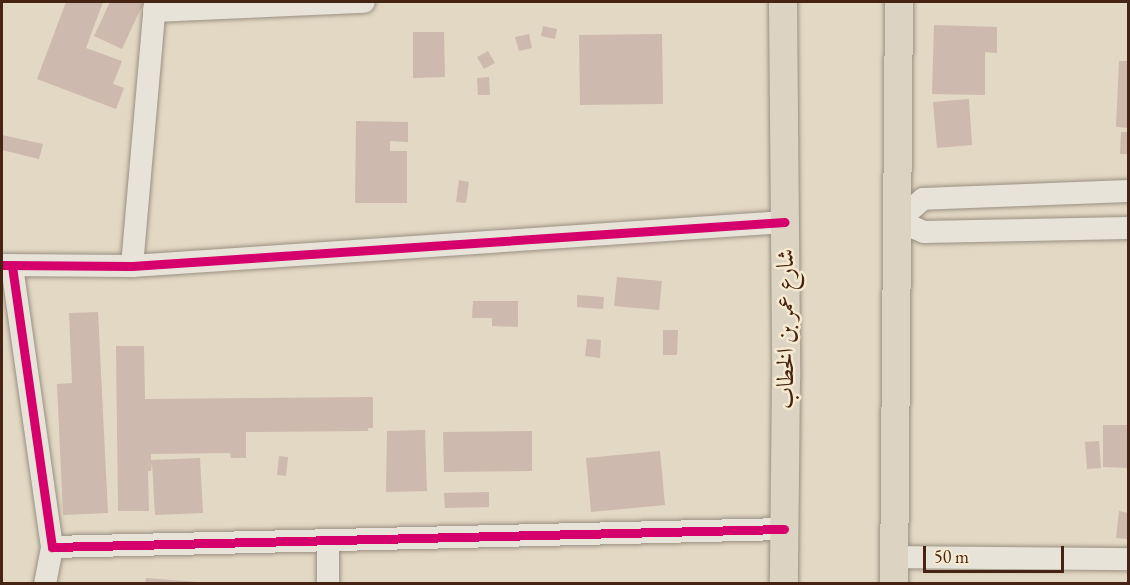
<!DOCTYPE html>
<meta charset="utf-8">
<style>
body{margin:0}
#map{position:relative;width:1130px;height:585px;overflow:hidden;background:#e3d8c3;font-family:"EB Garamond",Amiri,serif}
div>[style]{position:absolute}
[style*='--x']{left:calc(var(--x)*1px);top:calc(var(--y)*1px);width:calc(var(--w)*1px);rotate:calc(var(--a)*1deg)}
.building>*{inset:0;background:#cdb9ad}
.roads{filter:drop-shadow(0 0 2px #9a9082) drop-shadow(0 0 2px #9a9082)}
.minor>*{height:22px;margin:-11px;padding:0 11px;transform-origin:11px;border-radius:11px;background:#e8e3d8}
.major>*{height:28px;margin:-14px;padding:0 14px;transform-origin:14px;border-radius:14px;background:#dcd3c3}
.cycleway>*{height:9px;margin:-4.5px;padding:0 4.5px;transform-origin:4.5px;border-radius:4.5px;background:#d6006c}
span{translate:-50% -50%;white-space:nowrap;text-align:center;line-height:1.15;-webkit-text-stroke:5px #f5e9d0;paint-order:stroke}
.street-label{font-size:24px;color:#462414}
.frame{position:absolute;inset:0;border:3px solid #462414;pointer-events:none}
.scale{position:absolute;left:923px;top:546px;width:141px;height:27px;box-sizing:border-box;border:3px solid #462414;border-top:0;padding-left:8px;font-size:18px;line-height:21px;white-space:nowrap;color:#462414;-webkit-text-stroke:4px #f5e9d0;paint-order:stroke}
</style>
<div id="map">
<div class="building">
<i style="clip-path:polygon(66px 2px,103px 2px,86px 48px,122px 61px,113px 84px,124px 88px,116px 109px,37px 79px)"></i>
<i style="clip-path:polygon(110px 2px,137px 2px,143px 4px,122px 49px,94px 36px)"></i>
<i style="clip-path:polygon(934px 25px,997px 27px,997px 53px,985px 52px,985px 95px,932px 94px)"></i>
<i style="clip-path:polygon(543px 26px,557px 29px,555px 39px,541px 36px)"></i>
<i style="clip-path:polygon(413px 32px,444px 32px,445px 77px,413px 78px)"></i>
<i style="clip-path:polygon(529px 34px,532px 48px,519px 51px,515px 37px)"></i>
<i style="clip-path:polygon(662px 34px,663px 104px,580px 105px,579px 35px)"></i>
<i style="clip-path:polygon(488px 51px,495px 63px,484px 69px,477px 57px)"></i>
<i style="clip-path:polygon(1119px 61px,1128px 61px,1128px 128px,1116px 127px)"></i>
<i style="clip-path:polygon(489px 77px,490px 95px,478px 95px,477px 78px)"></i>
<i style="clip-path:polygon(969px 99px,972px 145px,937px 148px,933px 102px)"></i>
<i style="clip-path:polygon(356px 121px,408px 122px,408px 142px,390px 141px,390px 151px,407px 151px,407px 203px,355px 203px)"></i>
<i style="clip-path:polygon(1121px 132px,1128px 132px,1128px 154px,1120px 154px)"></i>
<i style="clip-path:polygon(2px 135px,43px 144px,39px 159px,2px 150px)"></i>
<i style="clip-path:polygon(459px 180px,469px 182px,466px 203px,456px 202px)"></i>
<i style="clip-path:polygon(617px 277px,662px 281px,659px 310px,614px 306px)"></i>
<i style="clip-path:polygon(577px 295px,604px 297px,603px 309px,577px 307px)"></i>
<i style="clip-path:polygon(473px 301px,518px 301px,518px 327px,492px 326px,492px 318px,472px 318px)"></i>
<i style="clip-path:polygon(98px 312px,108px 513px,63px 515px,57px 384px,72px 383px,69px 313px)"></i>
<i style="clip-path:polygon(663px 330px,678px 330px,677px 355px,663px 355px)"></i>
<i style="clip-path:polygon(587px 339px,601px 340px,600px 358px,585px 356px)"></i>
<i style="clip-path:polygon(116px 346px,144px 346px,145px 399px,373px 397px,373px 428px,368px 428px,368px 431px,246px 432px,246px 458px,231px 458px,230px 453px,151px 454px,151px 460px,200px 458px,203px 513px,155px 515px,152px 463px,151px 471px,148px 471px,149px 511px,118px 511px)"></i>
<i style="clip-path:polygon(1103px 425px,1128px 425px,1128px 468px,1103px 467px)"></i>
<i style="clip-path:polygon(425px 430px,427px 491px,386px 492px,387px 431px)"></i>
<i style="clip-path:polygon(532px 431px,532px 471px,444px 472px,443px 432px)"></i>
<i style="clip-path:polygon(1099px 441px,1101px 468px,1087px 469px,1085px 442px)"></i>
<i style="clip-path:polygon(660px 451px,665px 505px,591px 512px,586px 458px)"></i>
<i style="clip-path:polygon(279px 456px,288px 457px,286px 476px,277px 475px)"></i>
<i style="clip-path:polygon(489px 492px,489px 507px,445px 508px,444px 493px)"></i>
<i style="clip-path:polygon(1119px 511px,1128px 513px,1128px 539px,1116px 538px)"></i>
<i style="clip-path:polygon(146px 578px,198px 582px,198px 584px,145px 584px)"></i>
</div>
<div class="roads">
<div class="minor">
<i style="--x:154;--y:11;--w:210;--a:-2.5"></i>
<i style="--x:1128;--y:191;--w:205;--a:177.8"></i>
<i style="--x:923;--y:199;--w:33;--a:139"></i>
<i style="--x:898;--y:221;--w:28;--a:23"></i>
<i style="--x:924;--y:232;--w:204;--a:-1.1"></i>
<i style="--x:2;--y:265;--w:130;--a:0.4"></i>
<i style="--x:132;--y:266;--w:654;--a:-3.85"></i>
<i style="--x:12;--y:266;--w:284;--a:81.9"></i>
<i style="--x:52;--y:547;--w:732;--a:-1.41"></i>
<i style="--x:132;--y:266;--w:265;--a:-85"></i>
<i style="--x:328;--y:540;--w:44;--a:90"></i>
<i style="--x:894;--y:557;--w:234;--a:0.5"></i>
<i style="--x:45;--y:584;--w:38;--a:-79"></i>
</div>
<div class="major">
<i style="--x:783;--y:2;--w:376;--a:89.5"></i>
<i style="--x:786;--y:378;--w:206;--a:90.6"></i>
<i style="--x:894;--y:584;--w:582;--a:-89.51"></i>
</div>
</div>
<div class="cycleway">
<i style="--x:3;--y:265;--w:129;--a:0.4"></i>
<i style="--x:132;--y:266;--w:654;--a:-3.85"></i>
<i style="--x:12;--y:266;--w:284;--a:81.9"></i>
<i style="--x:52;--y:547;--w:732;--a:-1.41"></i>
</div>
<div class="street-label">
<span style="left:785px;top:329px;rotate:-90deg">شارع عمر بن الخطاب</span>
</div>
<div class="frame"></div>
<div class="scale">50 m</div>
</div>
